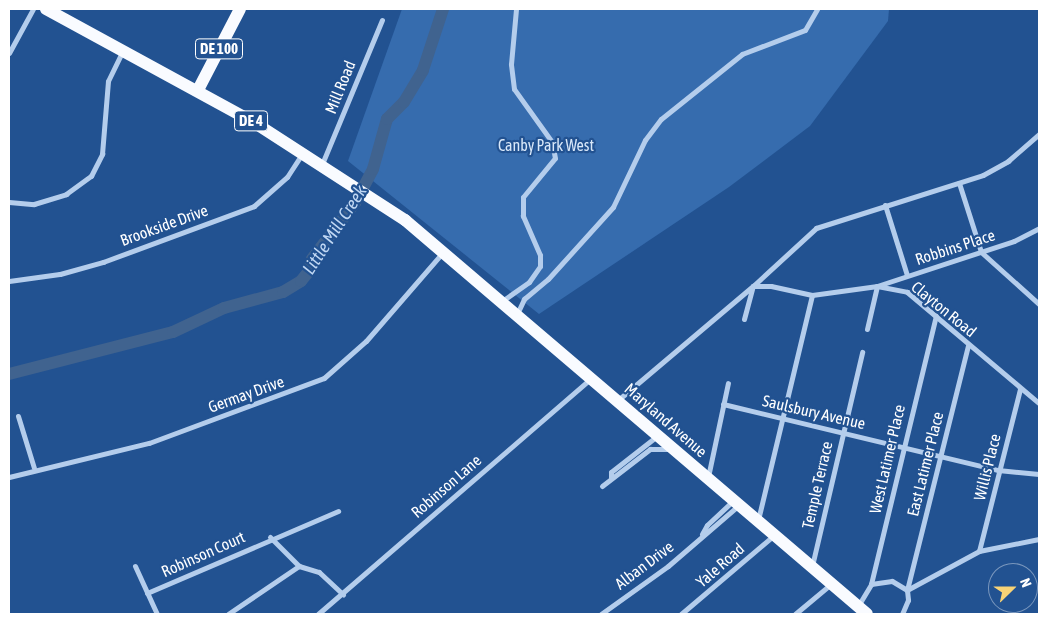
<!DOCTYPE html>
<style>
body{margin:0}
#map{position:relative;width:1048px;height:623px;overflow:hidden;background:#225291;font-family:"Asap Condensed",sans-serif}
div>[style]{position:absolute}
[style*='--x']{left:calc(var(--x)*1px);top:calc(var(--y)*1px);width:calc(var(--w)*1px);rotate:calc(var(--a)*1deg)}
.green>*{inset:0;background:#366cae}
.river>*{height:12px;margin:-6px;padding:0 6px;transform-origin:6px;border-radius:6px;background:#40638f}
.street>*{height:5px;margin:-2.5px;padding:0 2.5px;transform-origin:2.5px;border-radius:2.5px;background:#b4cdec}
.primary>*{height:12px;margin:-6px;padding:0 6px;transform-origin:6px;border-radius:6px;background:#f9fbff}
span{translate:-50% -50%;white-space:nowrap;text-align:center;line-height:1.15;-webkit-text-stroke:4.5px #225291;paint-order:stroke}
.shield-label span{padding:1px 4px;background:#225291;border:1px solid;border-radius:4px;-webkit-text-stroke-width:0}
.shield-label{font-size:15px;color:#fff;font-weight:700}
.street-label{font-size:16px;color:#fff}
.park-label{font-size:16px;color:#d9e8f9}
.water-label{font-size:18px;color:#c0d7f3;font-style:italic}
.frame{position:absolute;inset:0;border:10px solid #fff;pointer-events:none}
.north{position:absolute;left:988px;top:563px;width:50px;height:50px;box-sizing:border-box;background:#225291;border:1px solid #7a97bd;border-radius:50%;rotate:68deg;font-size:14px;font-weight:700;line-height:20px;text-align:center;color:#fff}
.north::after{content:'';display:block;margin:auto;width:18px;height:22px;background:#f8d376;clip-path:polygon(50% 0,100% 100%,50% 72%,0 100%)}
</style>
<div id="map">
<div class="green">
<i style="clip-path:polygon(402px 9px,889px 9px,888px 21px,810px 126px,729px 187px,539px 314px,348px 161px)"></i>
</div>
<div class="river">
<i style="--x:9;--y:374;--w:169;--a:-14.4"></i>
<i style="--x:173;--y:332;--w:56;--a:-25.2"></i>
<i style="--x:224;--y:308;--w:61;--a:-15.2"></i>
<i style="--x:283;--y:292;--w:21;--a:-31"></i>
<i style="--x:301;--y:281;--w:13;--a:-51"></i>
<i style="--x:309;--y:271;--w:12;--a:-76"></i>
<i style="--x:312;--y:259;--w:71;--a:-52.5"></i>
<i style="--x:355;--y:203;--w:38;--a:-62"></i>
<i style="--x:373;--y:169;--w:52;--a:-74.4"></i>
<i style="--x:387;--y:119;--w:24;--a:-45"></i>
<i style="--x:404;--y:102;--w:37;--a:-59"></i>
<i style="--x:423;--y:70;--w:64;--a:-71.8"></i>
</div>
<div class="street">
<i style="--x:9;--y:53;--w:50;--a:-61.4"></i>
<i style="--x:322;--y:164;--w:156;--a:-67.4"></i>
<i style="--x:959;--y:183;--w:72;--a:72.3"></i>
<i style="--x:981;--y:252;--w:78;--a:41.9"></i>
<i style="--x:9;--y:202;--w:25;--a:5"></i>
<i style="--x:34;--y:204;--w:34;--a:-17"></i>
<i style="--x:66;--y:194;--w:31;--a:-36"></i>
<i style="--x:91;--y:176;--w:25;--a:-63"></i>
<i style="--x:102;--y:154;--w:73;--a:-85.3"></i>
<i style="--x:108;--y:81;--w:34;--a:-64"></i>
<i style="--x:885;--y:205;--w:73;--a:72.6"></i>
<i style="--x:9;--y:281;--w:51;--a:-7.8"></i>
<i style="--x:60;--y:274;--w:45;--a:-15.6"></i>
<i style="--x:103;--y:262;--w:161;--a:-20.3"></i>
<i style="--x:254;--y:206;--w:44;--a:-41.3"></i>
<i style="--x:287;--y:177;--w:27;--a:-57"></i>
<i style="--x:502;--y:301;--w:33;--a:-35"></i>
<i style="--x:529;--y:282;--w:19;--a:-55"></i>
<i style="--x:540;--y:266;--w:11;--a:-90"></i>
<i style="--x:540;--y:255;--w:43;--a:-113.6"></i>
<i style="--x:523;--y:216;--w:19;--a:-90"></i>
<i style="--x:523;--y:197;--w:50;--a:-50.6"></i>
<i style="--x:555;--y:158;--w:16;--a:-101"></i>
<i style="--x:552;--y:142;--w:65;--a:-125.6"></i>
<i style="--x:514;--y:89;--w:25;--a:-97"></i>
<i style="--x:511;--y:64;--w:55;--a:-84.8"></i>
<i style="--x:517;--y:314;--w:17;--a:-65"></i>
<i style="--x:524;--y:299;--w:31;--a:-40"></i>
<i style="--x:548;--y:279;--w:97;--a:-47.9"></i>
<i style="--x:613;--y:207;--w:74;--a:-64.5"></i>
<i style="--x:645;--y:140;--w:26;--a:-53"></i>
<i style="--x:661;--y:119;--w:104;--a:-38.7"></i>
<i style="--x:742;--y:54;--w:67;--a:-20.9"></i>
<i style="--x:805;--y:30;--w:24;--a:-60"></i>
<i style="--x:744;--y:319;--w:34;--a:-75"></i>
<i style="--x:753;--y:286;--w:86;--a:-42.6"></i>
<i style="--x:816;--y:228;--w:175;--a:-17.6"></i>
<i style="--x:983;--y:175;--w:29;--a:-29"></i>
<i style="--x:1008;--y:161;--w:41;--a:-41.1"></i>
<i style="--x:867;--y:329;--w:44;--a:-76.9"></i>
<i style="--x:877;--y:286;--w:144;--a:-18.2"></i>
<i style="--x:1014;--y:241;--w:28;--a:-27"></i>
<i style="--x:618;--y:400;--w:177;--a:-40.2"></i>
<i style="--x:753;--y:286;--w:18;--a:0"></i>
<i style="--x:771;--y:286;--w:42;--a:12.4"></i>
<i style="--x:812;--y:295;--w:66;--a:-7.9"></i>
<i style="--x:877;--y:286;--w:31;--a:11"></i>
<i style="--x:907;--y:292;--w:172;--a:40.1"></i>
<i style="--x:723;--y:404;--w:283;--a:13.5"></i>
<i style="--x:998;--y:470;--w:41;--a:5.6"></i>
<i style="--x:18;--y:416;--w:54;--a:72.9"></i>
<i style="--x:9;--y:477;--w:144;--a:-13.7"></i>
<i style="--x:149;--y:443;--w:187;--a:-20.4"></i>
<i style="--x:324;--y:378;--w:56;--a:-41.4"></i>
<i style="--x:366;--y:341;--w:118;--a:-49.1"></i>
<i style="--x:708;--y:477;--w:96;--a:-78"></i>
<i style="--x:611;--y:478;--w:6;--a:-90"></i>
<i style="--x:611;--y:472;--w:58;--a:-38"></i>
<i style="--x:602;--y:486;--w:61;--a:-37.6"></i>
<i style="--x:650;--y:449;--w:17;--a:0"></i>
<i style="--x:758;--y:520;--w:231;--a:-76.5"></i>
<i style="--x:702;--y:534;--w:10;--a:-61"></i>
<i style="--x:707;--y:525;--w:37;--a:-43"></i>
<i style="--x:270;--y:537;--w:41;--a:45"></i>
<i style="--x:979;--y:551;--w:167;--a:-75.8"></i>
<i style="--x:135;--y:566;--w:53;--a:65.4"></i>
<i style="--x:812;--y:566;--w:220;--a:-76.8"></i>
<i style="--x:871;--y:584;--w:21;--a:-8"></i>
<i style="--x:892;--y:581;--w:17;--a:31"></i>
<i style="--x:907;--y:590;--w:10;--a:84"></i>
<i style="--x:908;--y:600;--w:15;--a:113"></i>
<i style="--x:907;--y:590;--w:252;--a:-76"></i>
<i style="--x:907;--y:590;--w:82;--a:-28.4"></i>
<i style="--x:979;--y:551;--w:61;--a:-11.3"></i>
<i style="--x:147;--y:593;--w:208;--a:-23.2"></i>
<i style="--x:858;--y:606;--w:26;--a:-59"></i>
<i style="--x:871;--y:584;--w:276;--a:-76.4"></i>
<i style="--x:228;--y:614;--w:86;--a:-34.1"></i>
<i style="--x:299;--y:566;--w:21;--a:17"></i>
<i style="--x:319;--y:572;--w:33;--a:43"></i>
<i style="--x:318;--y:614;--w:359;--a:-40.8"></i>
<i style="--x:601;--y:614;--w:82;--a:-35.6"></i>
<i style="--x:668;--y:566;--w:94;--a:-40.7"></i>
<i style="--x:681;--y:614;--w:122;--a:-40.3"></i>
<i style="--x:795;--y:614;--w:47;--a:-39.8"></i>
</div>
<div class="primary">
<i style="--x:46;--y:9;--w:238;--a:28.6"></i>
<i style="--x:255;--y:123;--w:179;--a:32.9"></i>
<i style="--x:405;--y:220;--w:607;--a:40.46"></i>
<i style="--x:198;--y:90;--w:91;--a:-62.6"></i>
</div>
<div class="shield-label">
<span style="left:219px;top:49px">DE 100</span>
<span style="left:251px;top:121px">DE 4</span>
</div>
<div class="street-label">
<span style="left:340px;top:87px;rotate:-68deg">Mill Road</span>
<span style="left:164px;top:225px;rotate:-20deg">Brookside Drive</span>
<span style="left:955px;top:247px;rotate:-18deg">Robbins Place</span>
<span style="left:944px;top:309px;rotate:39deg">Clayton Road</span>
<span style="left:246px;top:394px;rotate:-20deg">Germay Drive</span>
<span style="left:814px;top:412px;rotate:13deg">Saulsbury Avenue</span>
<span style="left:666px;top:420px;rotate:41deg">Maryland Avenue</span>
<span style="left:887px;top:459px;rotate:-77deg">West Latimer Place</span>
<span style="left:925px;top:464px;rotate:-76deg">East Latimer Place</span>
<span style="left:987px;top:467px;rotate:-76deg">Willis Place</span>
<span style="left:817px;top:485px;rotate:-77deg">Temple Terrace</span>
<span style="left:446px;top:486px;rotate:-41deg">Robinson Lane</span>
<span style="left:203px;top:554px;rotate:-24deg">Robinson Court</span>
<span style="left:644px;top:565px;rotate:-37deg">Alban Drive</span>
<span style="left:720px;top:565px;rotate:-41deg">Yale Road</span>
</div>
<div class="park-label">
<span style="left:546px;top:145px">Canby Park West</span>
</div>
<div class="water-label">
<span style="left:335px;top:230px;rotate:-57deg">Little Mill Creek</span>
</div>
<div class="frame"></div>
<div class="north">N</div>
</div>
